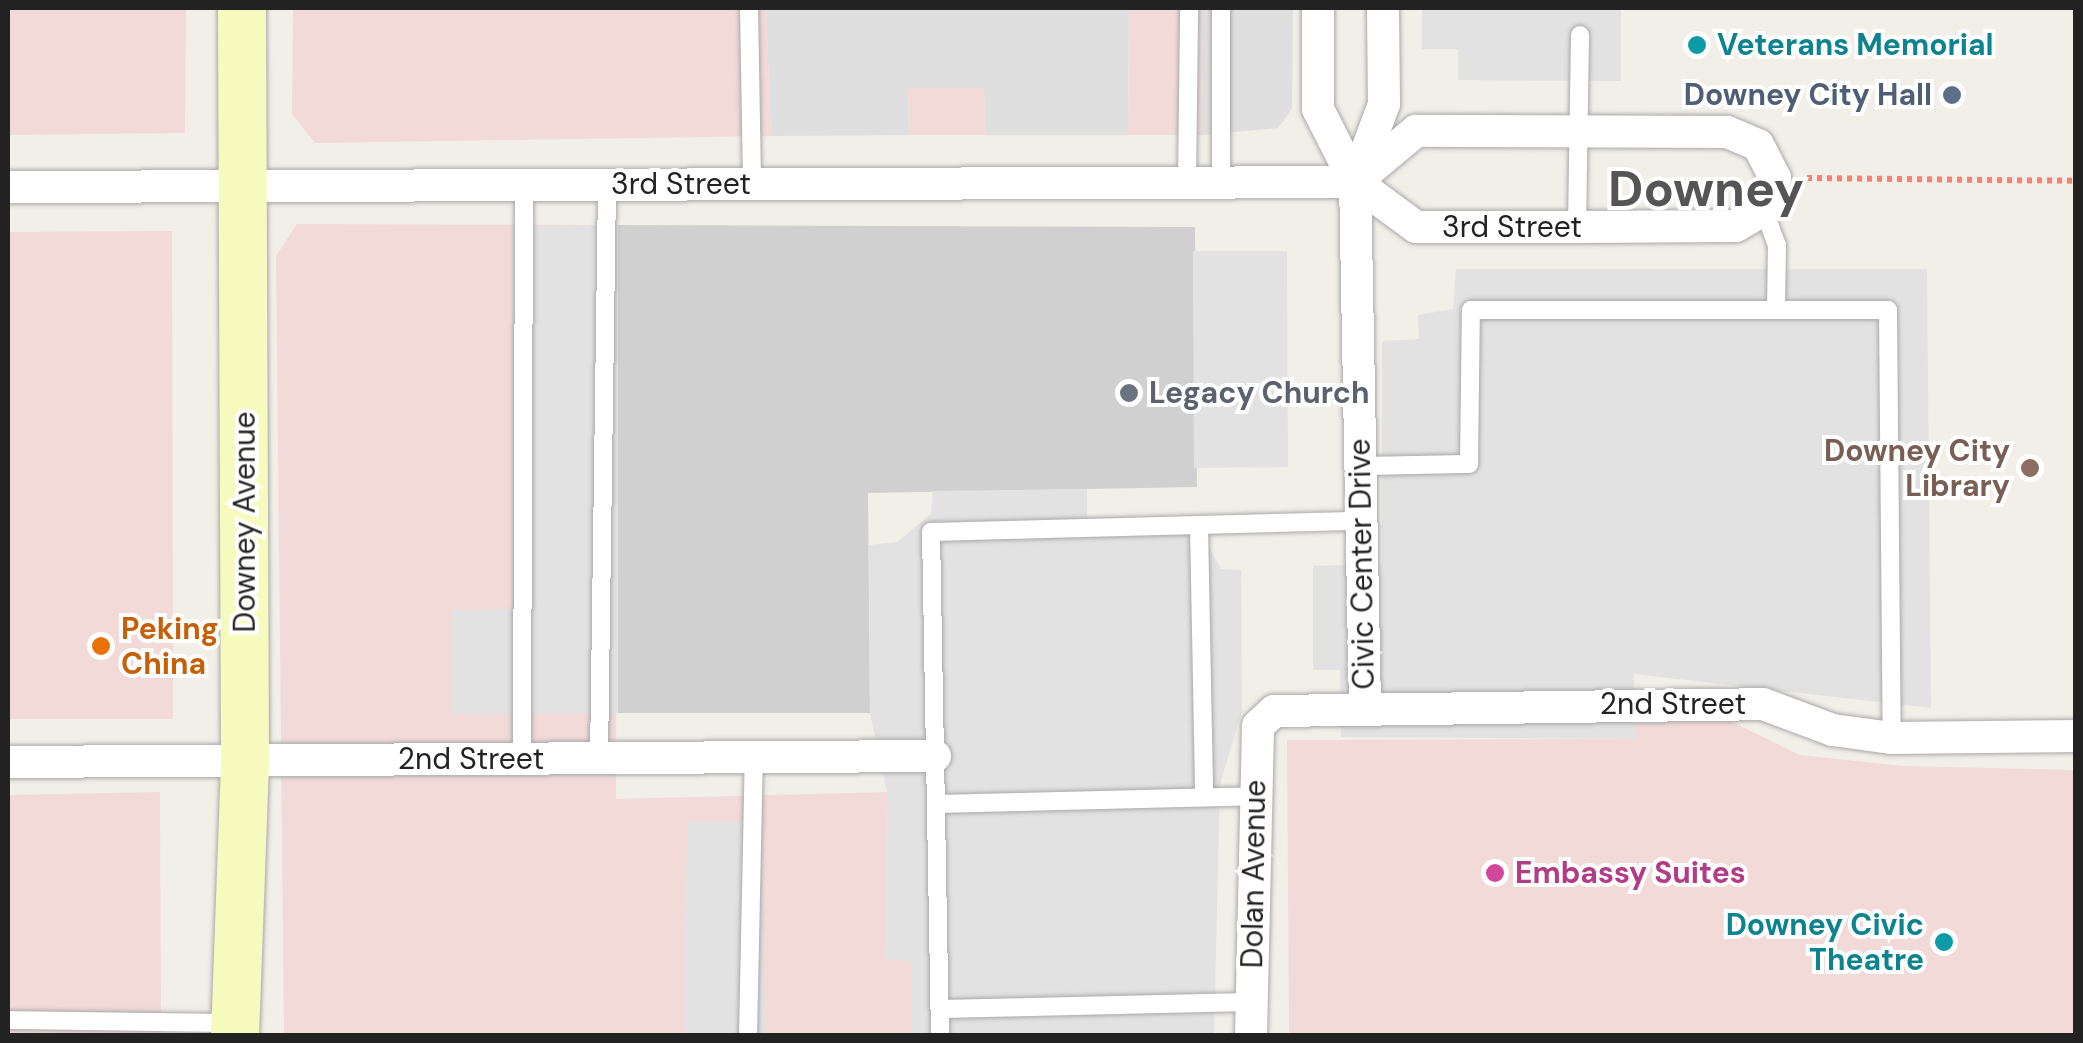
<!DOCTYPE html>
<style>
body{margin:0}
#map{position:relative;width:2083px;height:1043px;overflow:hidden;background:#f2efe9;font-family:"DM Sans",sans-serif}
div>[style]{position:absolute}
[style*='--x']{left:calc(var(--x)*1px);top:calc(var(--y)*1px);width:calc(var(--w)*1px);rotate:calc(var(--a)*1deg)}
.residential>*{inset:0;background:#e0dfdf}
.commercial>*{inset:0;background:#f2dad9}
.religious>*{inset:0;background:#d0d0d0}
.parking>*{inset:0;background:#e2e2e2}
.path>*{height:6px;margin-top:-3px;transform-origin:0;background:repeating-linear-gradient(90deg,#fa8072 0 5px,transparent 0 10px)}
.roads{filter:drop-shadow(0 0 2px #a9a9a9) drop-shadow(0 0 2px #a9a9a9)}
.service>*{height:18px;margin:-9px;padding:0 9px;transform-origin:9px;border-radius:9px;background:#fff}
.minor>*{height:32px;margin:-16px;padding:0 16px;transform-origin:16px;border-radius:16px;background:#fff}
.secondary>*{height:48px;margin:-24px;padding:0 24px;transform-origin:24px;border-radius:24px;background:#f7fabf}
.dots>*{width:28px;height:28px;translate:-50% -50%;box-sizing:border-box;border:5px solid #fff;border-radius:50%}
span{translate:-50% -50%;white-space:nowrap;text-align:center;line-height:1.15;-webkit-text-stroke:8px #fff;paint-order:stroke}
.culture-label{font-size:30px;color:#0d838f;font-weight:700}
.left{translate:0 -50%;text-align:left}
.right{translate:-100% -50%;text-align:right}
.service-label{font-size:30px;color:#4e5e75;font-weight:700}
.street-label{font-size:30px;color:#222}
.worship-label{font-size:30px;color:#5b616d;font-weight:700}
.education-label{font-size:30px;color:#785e54;font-weight:700}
.food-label{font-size:30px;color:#c56008;font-weight:700}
.hotel-label{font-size:30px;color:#b23c85;font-weight:700}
.town-label{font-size:50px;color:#555;font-weight:700}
.frame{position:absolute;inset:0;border:10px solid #222;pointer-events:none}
</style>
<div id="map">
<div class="residential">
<i style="clip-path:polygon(766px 8px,1129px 8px,1128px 135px,985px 135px,984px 88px,908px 88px,909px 135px,771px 136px)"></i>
<i style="clip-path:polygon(1201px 8px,1293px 8px,1292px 109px,1278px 128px,1202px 135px)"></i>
</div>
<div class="commercial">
<i style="clip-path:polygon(8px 8px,186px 8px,185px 133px,8px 135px)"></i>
<i style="clip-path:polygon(293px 8px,766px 8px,771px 136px,315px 143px,292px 114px)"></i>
<i style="clip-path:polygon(1129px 8px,1201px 8px,1202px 135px,1128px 135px)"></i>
<i style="clip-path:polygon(908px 88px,984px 88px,985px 135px,909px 135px)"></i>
<i style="clip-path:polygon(297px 224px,618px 225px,616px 799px,887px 792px,886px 959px,911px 960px,961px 1035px,284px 1035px,276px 256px)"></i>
<i style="clip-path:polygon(172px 231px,173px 719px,8px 719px,8px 232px)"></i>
<i style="clip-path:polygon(1634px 712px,1732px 722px,1800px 755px,1903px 766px,2075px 770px,2075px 1035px,1289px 1035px,1287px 740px,1634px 739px)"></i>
<i style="clip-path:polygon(160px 792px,161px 1035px,8px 1035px,8px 795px)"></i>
</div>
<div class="religious">
<i style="clip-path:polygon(618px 225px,1195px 227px,1197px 487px,868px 493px,870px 713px,618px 713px)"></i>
</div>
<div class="parking">
<i style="clip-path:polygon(1422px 8px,1621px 8px,1621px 81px,1458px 80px,1458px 49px,1422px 49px)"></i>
<i style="clip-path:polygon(618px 225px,618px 713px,452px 714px,452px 610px,511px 609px,511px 226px)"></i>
<i style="clip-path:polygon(1193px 251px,1287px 251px,1288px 467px,1194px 468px)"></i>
<i style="clip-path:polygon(1456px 269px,1927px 269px,1931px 708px,1634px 674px,1635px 739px,1341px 737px,1340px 670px,1313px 670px,1313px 566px,1382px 564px,1382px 341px,1419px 339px,1418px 315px,1453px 309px)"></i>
<i style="clip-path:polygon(1087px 489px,1087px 517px,1193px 518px,1221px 569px,1241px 570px,1242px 711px,1220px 784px,1214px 1035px,879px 1035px,912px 1034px,911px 961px,886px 959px,887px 792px,870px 713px,869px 545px,897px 542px,931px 514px,933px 491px)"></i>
<i style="clip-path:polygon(687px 821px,762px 821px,765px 1035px,685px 1036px)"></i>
</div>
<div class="path">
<i style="--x:1807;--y:178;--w:269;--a:0.6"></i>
</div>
<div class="roads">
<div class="service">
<i style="--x:749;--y:8;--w:176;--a:89"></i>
<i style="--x:1221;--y:8;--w:174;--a:90"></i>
<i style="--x:1187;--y:182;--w:174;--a:-89.3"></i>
<i style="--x:1764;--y:210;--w:37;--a:70"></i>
<i style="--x:1777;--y:245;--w:65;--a:90.9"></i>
<i style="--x:1577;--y:227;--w:192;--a:-89.1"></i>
<i style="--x:1360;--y:466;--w:109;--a:-1.1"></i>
<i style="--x:1469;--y:464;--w:154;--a:-89.3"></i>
<i style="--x:1471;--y:310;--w:417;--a:0"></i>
<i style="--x:1888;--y:310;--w:428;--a:89.5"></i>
<i style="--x:1199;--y:526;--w:271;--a:88.9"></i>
<i style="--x:599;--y:758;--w:573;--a:-89.2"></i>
<i style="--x:522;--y:759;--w:574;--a:-89.8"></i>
<i style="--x:936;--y:804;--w:320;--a:-1.4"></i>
<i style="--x:940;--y:1009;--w:311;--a:-1.3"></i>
<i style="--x:8;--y:1020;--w:228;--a:0.8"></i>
<i style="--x:748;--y:1036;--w:279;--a:-88.8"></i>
<i style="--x:940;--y:1036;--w:504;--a:-91.02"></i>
<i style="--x:931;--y:532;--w:430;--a:-1.5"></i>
</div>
<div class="minor">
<i style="--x:1318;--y:8;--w:101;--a:90"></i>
<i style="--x:1318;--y:109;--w:82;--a:63.1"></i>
<i style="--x:8;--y:187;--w:1347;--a:-0.21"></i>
<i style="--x:1355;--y:182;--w:76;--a:36.4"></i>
<i style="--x:1416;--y:227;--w:161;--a:0"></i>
<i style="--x:1577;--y:227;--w:159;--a:-0.4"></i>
<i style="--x:1736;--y:226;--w:32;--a:-30"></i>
<i style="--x:1764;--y:210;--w:34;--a:-71"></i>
<i style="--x:1775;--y:178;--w:37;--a:-117"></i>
<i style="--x:1758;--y:145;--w:34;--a:-157"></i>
<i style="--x:1727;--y:132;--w:311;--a:-179.8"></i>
<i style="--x:1416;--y:131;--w:80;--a:140.1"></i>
<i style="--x:1365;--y:706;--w:524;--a:-91.09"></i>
<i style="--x:1355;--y:182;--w:83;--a:-69.6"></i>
<i style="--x:1384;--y:104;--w:96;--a:-90.6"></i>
<i style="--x:8;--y:762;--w:927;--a:-0.37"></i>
<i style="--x:1251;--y:1036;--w:310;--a:-88.7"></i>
<i style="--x:1258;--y:726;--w:22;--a:-43"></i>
<i style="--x:1274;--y:711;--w:489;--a:-0.8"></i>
<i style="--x:1763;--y:704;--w:75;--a:20.4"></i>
<i style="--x:1833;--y:730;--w:60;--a:7.7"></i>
<i style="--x:1892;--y:738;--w:184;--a:-0.6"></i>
</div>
<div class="secondary">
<i style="--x:235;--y:1036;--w:276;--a:-87.9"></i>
<i style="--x:245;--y:760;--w:752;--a:-90.23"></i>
</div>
</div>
<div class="dots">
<i style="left:1697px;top:45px;background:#0f9aa8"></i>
<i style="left:1952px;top:95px;background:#5c6f8a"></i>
<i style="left:1129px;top:393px;background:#6b7280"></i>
<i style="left:2030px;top:468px;background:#8d6e63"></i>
<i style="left:101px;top:646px;background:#e8710a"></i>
<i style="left:1495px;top:873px;background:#d1479c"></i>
<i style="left:1944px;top:942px;background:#0f9aa8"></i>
</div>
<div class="culture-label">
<span class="left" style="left:1717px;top:45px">Veterans Memorial</span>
<span class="right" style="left:1924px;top:942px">Downey Civic<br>Theatre</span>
</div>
<div class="service-label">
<span class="right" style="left:1932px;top:95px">Downey City Hall</span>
</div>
<div class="street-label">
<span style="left:681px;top:184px">3rd Street</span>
<span style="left:1512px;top:227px">3rd Street</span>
<span style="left:245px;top:522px;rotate:-90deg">Downey Avenue</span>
<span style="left:1362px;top:564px;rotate:-91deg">Civic Center Drive</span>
<span style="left:1673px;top:704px">2nd Street</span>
<span style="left:471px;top:759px">2nd Street</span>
<span style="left:1254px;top:874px;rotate:-89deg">Dolan Avenue</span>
</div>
<div class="worship-label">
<span class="left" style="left:1149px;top:393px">Legacy Church</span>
</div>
<div class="education-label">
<span class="right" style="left:2010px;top:468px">Downey City<br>Library</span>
</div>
<div class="food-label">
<span class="left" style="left:121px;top:646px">Peking<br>China</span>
</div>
<div class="hotel-label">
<span class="left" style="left:1515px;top:873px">Embassy Suites</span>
</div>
<div class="town-label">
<span style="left:1706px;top:190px">Downey</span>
</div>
<div class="frame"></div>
</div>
